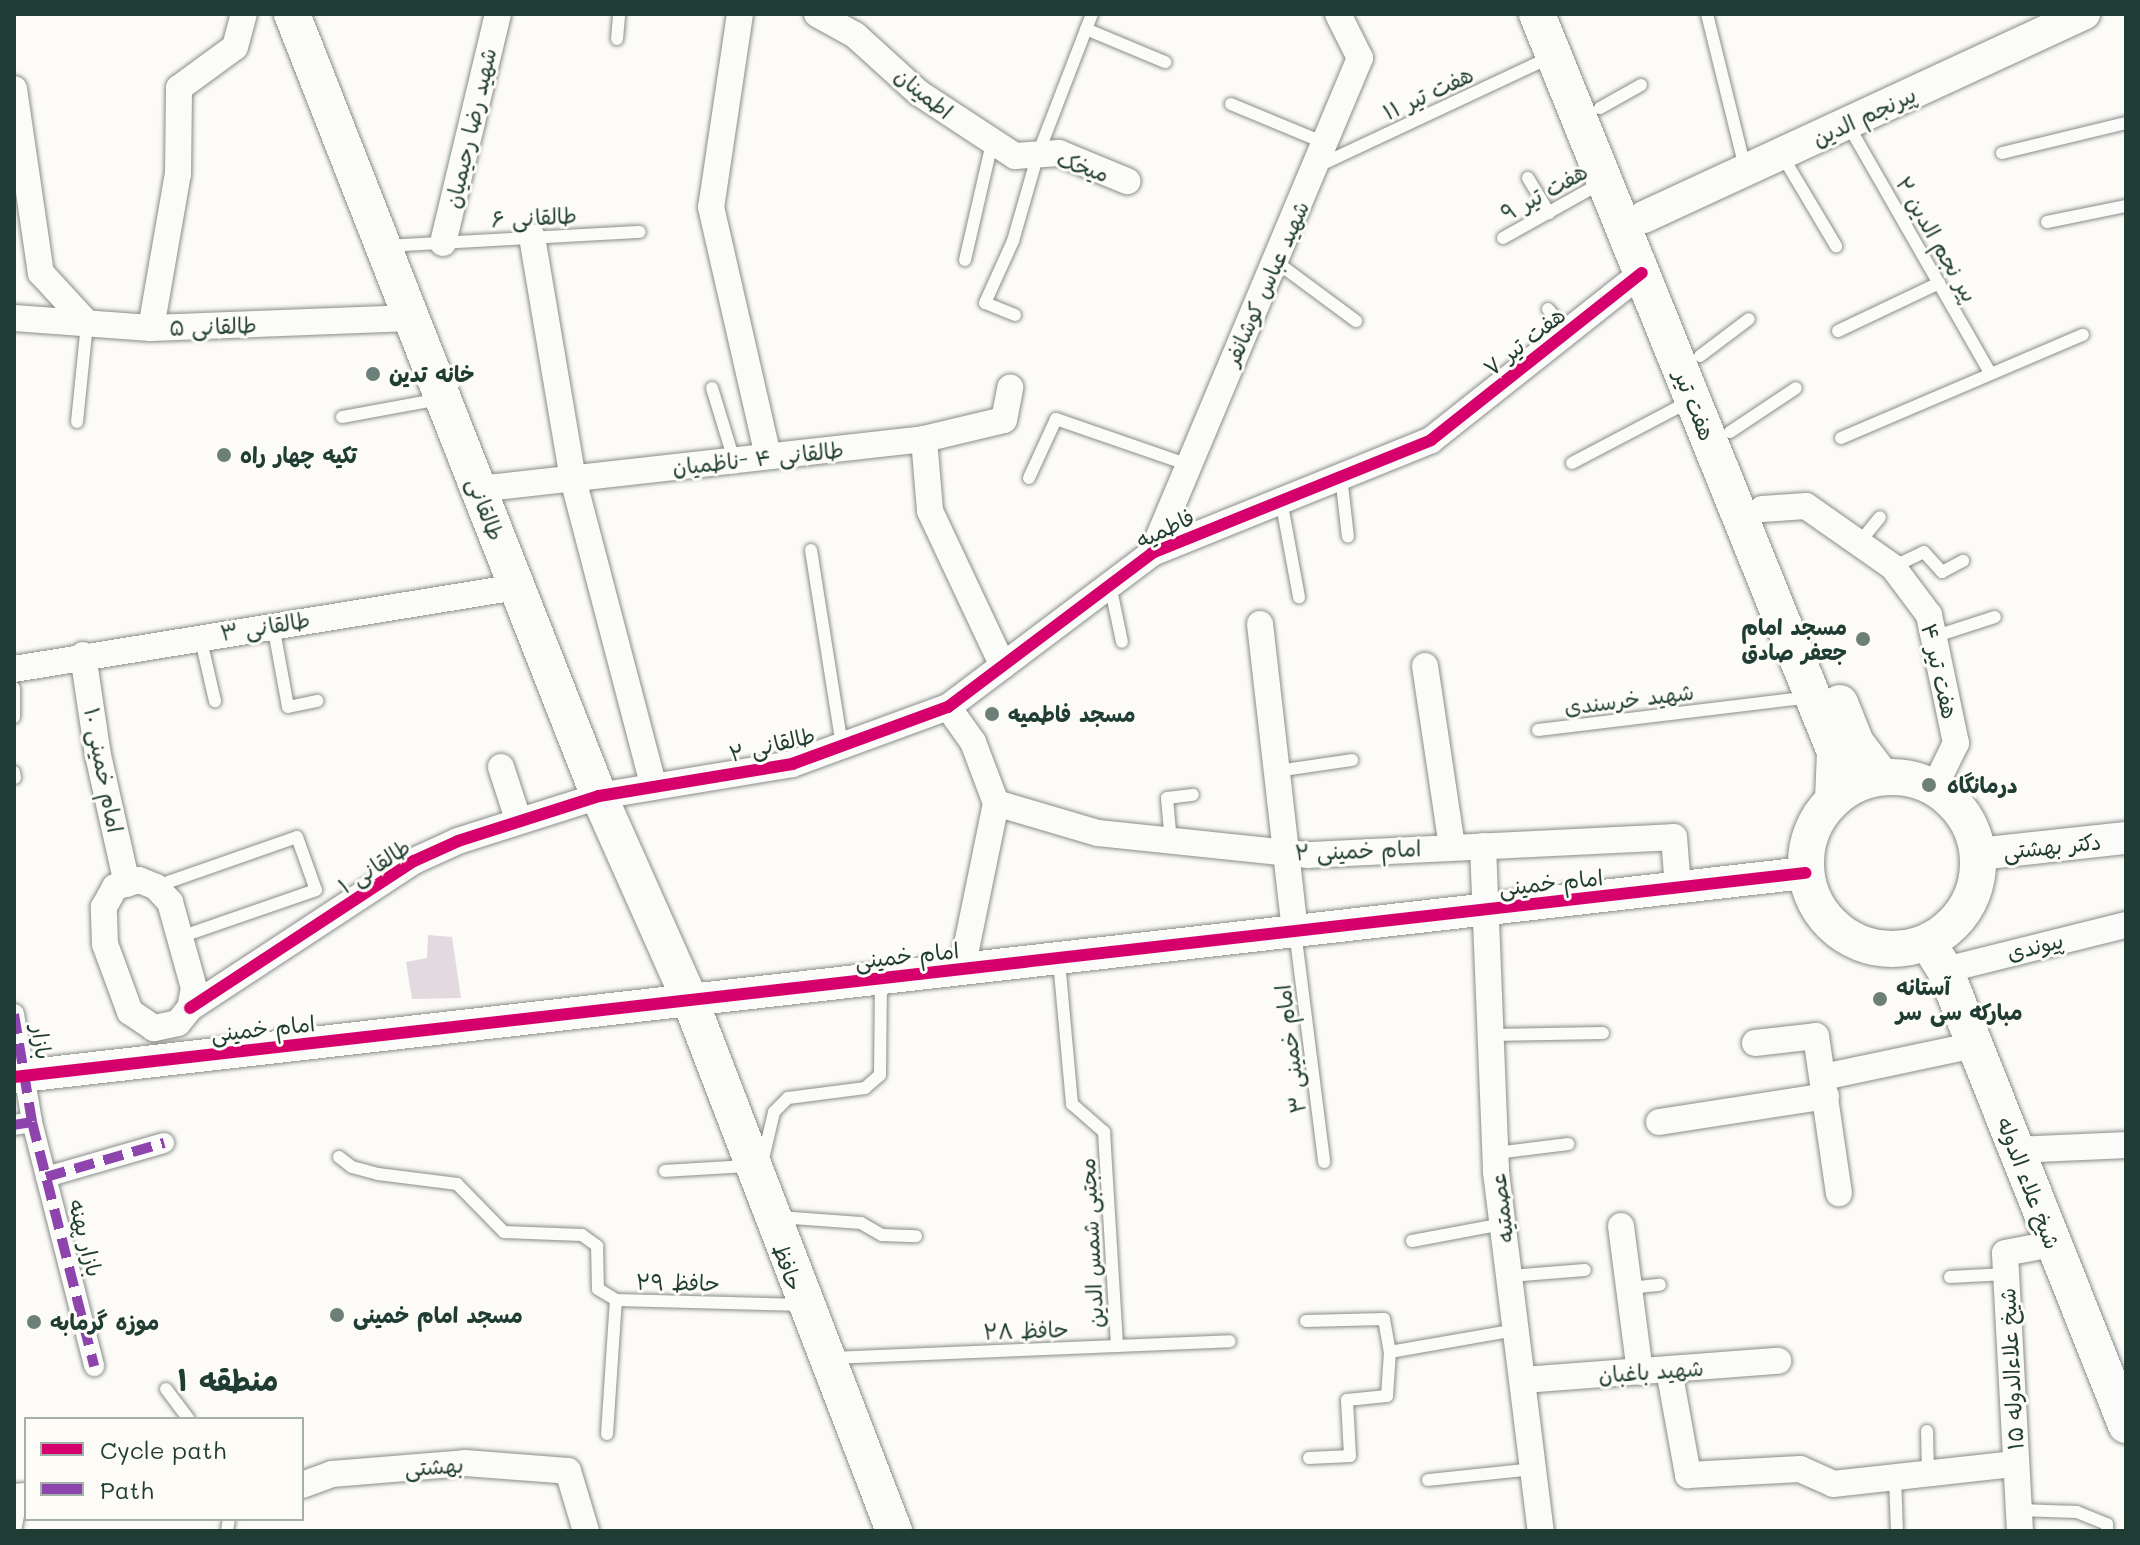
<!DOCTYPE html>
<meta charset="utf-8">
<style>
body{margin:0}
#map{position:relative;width:2140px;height:1545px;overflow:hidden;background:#fcfbf8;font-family:Mali,"Playpen Sans Arabic",sans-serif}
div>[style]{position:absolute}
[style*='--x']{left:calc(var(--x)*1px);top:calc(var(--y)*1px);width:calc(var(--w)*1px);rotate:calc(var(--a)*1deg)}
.building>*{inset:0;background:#e3dadf}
.roads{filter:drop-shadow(0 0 2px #888d8a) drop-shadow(0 0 2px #888d8a)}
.service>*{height:12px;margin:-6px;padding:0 6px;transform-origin:6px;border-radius:6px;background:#fbfbf9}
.pedestrian>*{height:20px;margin:-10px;padding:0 10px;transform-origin:10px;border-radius:10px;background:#fbfbf9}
.minor>*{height:26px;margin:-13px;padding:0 13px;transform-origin:13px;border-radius:13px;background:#fbfbf9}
.tertiary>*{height:32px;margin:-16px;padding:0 16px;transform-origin:16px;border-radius:16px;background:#fbfbf9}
.secondary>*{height:36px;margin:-18px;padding:0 18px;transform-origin:18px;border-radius:18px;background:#fbfbf9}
.secondary>.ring{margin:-18px;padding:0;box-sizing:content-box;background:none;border:36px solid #fbfbf9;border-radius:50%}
.quiet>*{height:10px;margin-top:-5px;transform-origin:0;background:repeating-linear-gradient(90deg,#8e44ad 0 20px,transparent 0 30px)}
.cycleway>*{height:12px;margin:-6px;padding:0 6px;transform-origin:6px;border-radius:6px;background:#d6006c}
.dots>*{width:22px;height:22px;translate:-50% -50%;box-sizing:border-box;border:4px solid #fdfcf7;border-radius:50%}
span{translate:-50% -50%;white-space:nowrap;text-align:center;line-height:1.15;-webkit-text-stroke:6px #fdfcf7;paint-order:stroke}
.street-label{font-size:22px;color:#1f3d34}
.poi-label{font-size:22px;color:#1f3d34;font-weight:700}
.left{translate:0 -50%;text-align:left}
.right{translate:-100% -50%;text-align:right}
.district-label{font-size:30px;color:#1f3d34;font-weight:700}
.frame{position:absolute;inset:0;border:16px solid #1f3d34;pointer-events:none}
.legend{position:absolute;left:24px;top:1417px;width:280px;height:104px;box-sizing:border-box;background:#fdfcf7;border:2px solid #a4b0a9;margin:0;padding:10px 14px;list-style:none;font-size:24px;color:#1f3d34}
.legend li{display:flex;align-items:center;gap:16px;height:40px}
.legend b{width:40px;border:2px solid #a4b0a9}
</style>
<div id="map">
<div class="building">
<i style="clip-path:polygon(428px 935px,452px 937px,461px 998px,412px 999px,406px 962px,427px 958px)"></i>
</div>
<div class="roads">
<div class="service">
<i style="--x:1707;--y:14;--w:158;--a:76.1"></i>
<i style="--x:1086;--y:29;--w:86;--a:22.7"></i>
<i style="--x:617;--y:39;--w:25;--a:-85"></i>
<i style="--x:1231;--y:104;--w:104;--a:22.6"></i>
<i style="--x:1600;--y:108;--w:47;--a:-29.3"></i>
<i style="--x:1847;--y:123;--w:289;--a:60.2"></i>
<i style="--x:2002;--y:153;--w:128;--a:-13.6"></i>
<i style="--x:1783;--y:157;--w:104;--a:59.2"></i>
<i style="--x:1318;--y:166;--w:257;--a:-25.1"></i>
<i style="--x:1528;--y:178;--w:41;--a:59"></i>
<i style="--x:2047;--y:222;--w:81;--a:-11.4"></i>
<i style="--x:1503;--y:238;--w:112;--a:-29.3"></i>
<i style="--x:387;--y:246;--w:253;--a:-3.2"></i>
<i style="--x:965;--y:260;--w:120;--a:-77"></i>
<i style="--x:1275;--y:261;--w:101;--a:36.5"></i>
<i style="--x:1548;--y:309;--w:30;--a:50"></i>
<i style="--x:1015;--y:315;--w:32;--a:-158"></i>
<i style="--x:985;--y:303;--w:68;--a:-65.7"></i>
<i style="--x:1013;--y:241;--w:91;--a:-74"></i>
<i style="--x:1038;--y:154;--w:150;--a:-68.9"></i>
<i style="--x:1838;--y:331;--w:112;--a:-25.4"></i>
<i style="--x:1700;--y:356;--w:61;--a:-37.1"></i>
<i style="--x:712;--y:388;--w:75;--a:73"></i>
<i style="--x:342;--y:417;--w:100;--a:-10.4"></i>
<i style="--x:77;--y:422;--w:100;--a:-84.2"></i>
<i style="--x:1730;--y:432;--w:79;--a:-33.7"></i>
<i style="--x:1841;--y:438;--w:263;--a:-23.1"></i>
<i style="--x:1572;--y:463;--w:133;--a:-27.7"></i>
<i style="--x:1341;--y:476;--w:61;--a:83.5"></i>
<i style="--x:1029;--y:478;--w:65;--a:-65.4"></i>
<i style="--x:1056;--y:419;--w:141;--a:19.1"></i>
<i style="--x:1281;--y:500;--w:99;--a:79.5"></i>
<i style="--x:1859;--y:543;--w:33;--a:-51"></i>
<i style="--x:811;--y:550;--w:198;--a:81"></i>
<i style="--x:1893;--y:567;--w:34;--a:-26"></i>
<i style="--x:1924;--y:552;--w:27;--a:48"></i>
<i style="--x:1942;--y:572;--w:24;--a:-28"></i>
<i style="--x:1110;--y:585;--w:58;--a:78.1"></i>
<i style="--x:273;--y:625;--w:83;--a:79.6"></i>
<i style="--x:288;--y:707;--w:30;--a:-12"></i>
<i style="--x:200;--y:636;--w:67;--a:77"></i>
<i style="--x:1933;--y:637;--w:65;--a:-17.9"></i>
<i style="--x:14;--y:688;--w:29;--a:90"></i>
<i style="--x:1538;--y:730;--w:273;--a:-6.9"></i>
<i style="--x:1277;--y:771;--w:76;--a:-8.3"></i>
<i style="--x:14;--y:772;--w:6;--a:81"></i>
<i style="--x:1171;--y:842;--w:44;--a:-95.2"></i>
<i style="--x:1167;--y:798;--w:26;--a:-7"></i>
<i style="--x:157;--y:886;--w:148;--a:-19.3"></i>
<i style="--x:297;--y:837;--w:56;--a:70.3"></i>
<i style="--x:316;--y:890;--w:144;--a:160.9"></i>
<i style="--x:1295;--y:931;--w:233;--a:82.8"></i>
<i style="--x:1059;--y:961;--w:144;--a:84.8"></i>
<i style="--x:1072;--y:1104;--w:43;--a:41.2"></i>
<i style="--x:1104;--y:1132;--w:214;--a:86.5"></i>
<i style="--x:1492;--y:1035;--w:111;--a:-1"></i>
<i style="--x:1496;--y:1153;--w:73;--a:-7.1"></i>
<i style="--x:339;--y:1157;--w:16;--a:38"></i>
<i style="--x:352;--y:1167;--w:27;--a:15"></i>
<i style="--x:378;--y:1174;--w:80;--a:7.2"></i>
<i style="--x:457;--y:1184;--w:67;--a:45.6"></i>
<i style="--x:504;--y:1232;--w:78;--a:2.2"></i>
<i style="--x:582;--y:1235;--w:19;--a:36"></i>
<i style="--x:597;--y:1246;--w:43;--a:88.7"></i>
<i style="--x:598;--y:1289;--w:21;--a:31"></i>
<i style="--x:616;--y:1300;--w:187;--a:1.5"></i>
<i style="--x:763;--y:1159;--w:48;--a:-76.8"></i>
<i style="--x:774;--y:1112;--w:20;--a:-45"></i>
<i style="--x:788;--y:1098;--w:78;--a:-7.4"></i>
<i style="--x:865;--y:1088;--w:20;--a:-41"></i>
<i style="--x:880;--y:1075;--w:96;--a:-89.4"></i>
<i style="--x:665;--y:1171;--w:85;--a:-3.4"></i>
<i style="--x:779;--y:1217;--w:82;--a:4.2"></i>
<i style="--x:861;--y:1223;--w:24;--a:30"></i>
<i style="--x:882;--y:1235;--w:34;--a:2"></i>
<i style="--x:1412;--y:1241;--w:93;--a:-10.6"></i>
<i style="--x:1510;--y:1276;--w:75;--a:-4.6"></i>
<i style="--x:1950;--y:1277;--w:56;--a:-3.1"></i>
<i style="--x:1629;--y:1288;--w:31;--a:-6"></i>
<i style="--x:1306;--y:1321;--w:78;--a:-1.5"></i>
<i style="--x:1384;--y:1319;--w:34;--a:80"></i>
<i style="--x:831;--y:1358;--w:399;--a:-2.4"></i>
<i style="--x:166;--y:1389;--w:38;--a:53"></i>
<i style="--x:1927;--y:1431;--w:42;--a:88.6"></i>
<i style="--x:607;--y:1434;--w:134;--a:-86.2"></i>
<i style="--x:1309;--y:1458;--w:41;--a:-2.8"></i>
<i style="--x:1350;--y:1456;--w:56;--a:-93.1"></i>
<i style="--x:1347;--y:1400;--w:40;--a:-5.7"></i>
<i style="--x:1387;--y:1396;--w:44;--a:-86.1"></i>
<i style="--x:1390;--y:1352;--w:128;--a:-9.9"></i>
<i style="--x:1895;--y:1477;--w:54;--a:87.9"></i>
<i style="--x:1428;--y:1480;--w:108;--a:-5.9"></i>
<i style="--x:2019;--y:1510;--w:58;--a:2"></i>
<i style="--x:2077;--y:1512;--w:32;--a:22"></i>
<i style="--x:2107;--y:1524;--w:7;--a:90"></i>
<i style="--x:15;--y:1531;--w:36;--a:-79"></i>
<i style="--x:227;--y:1531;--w:12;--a:-81"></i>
</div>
<div class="pedestrian">
<i style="--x:14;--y:1014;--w:109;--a:80.5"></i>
<i style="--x:32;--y:1122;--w:18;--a:171"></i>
<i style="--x:32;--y:1122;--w:252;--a:75.7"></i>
<i style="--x:46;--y:1177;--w:123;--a:-16.1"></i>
</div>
<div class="minor">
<i style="--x:740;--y:14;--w:195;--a:98.5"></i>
<i style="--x:711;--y:207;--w:255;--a:77.1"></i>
<i style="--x:817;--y:14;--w:43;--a:28.9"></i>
<i style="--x:855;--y:35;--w:86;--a:42.2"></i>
<i style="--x:919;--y:93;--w:115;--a:33.3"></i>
<i style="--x:1015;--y:156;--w:44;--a:-3.9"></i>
<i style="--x:1059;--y:153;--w:74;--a:22.4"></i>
<i style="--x:14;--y:89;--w:186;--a:81.7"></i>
<i style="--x:41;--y:273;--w:68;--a:47.4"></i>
<i style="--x:532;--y:237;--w:245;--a:80.4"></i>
<i style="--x:573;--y:479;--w:318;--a:75.3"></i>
<i style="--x:443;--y:243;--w:236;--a:-76.5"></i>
<i style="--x:14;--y:318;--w:137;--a:4.2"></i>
<i style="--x:151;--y:328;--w:261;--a:-2.2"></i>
<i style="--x:151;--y:328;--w:156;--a:-80.1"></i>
<i style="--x:178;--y:174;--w:86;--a:-89.3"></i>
<i style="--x:179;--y:88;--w:69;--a:-36.2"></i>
<i style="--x:235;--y:47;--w:34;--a:-75"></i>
<i style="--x:924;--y:439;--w:72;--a:85.2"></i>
<i style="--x:930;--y:511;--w:171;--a:64.8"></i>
<i style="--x:479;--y:489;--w:448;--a:-6.4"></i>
<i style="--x:924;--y:439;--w:82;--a:-13.4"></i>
<i style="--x:1004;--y:420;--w:33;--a:-79"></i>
<i style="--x:1762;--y:509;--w:44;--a:-3.9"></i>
<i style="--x:1806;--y:506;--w:106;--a:35"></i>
<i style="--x:1893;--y:567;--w:60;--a:53.1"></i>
<i style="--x:1929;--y:615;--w:131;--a:78.1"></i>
<i style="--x:1956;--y:743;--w:50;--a:116.1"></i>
<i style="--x:1152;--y:553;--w:537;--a:-67.21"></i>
<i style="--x:1360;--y:58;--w:49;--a:-116.6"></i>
<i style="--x:1260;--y:624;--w:309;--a:83.5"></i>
<i style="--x:83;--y:655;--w:101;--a:81.5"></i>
<i style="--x:98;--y:755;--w:132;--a:77.3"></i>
<i style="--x:1425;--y:666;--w:182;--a:81.5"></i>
<i style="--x:14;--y:669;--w:510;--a:-9.26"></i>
<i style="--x:948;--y:707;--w:43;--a:54.5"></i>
<i style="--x:973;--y:742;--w:65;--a:69.3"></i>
<i style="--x:501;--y:767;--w:55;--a:71.9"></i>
<i style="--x:996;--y:803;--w:106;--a:16.4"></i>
<i style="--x:1098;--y:833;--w:212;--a:6"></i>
<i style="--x:1309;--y:855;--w:365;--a:-2.8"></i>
<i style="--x:1674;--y:837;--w:51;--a:85.5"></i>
<i style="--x:1483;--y:846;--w:326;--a:87.7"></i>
<i style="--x:1496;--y:1172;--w:362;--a:82.9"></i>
<i style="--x:139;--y:880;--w:18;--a:22"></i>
<i style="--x:156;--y:887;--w:21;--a:47"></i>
<i style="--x:170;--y:902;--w:89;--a:74.4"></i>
<i style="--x:194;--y:988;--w:20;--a:101"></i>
<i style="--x:190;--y:1008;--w:19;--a:129"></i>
<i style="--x:178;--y:1023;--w:25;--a:168"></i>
<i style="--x:154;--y:1028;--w:29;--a:-146"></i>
<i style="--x:130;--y:1012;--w:72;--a:-110.2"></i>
<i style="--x:105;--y:944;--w:37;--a:-92"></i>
<i style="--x:104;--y:907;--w:23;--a:-61"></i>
<i style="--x:115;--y:887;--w:25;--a:-16"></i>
<i style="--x:962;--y:969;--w:169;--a:-78.4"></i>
<i style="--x:1945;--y:970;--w:187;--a:-14"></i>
<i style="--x:190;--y:1008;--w:268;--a:-33.3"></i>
<i style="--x:414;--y:861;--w:48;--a:-24.4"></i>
<i style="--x:458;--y:841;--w:148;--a:-17.7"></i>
<i style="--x:599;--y:796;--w:196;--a:-9.4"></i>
<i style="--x:792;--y:764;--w:166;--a:-20.1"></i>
<i style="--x:948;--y:707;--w:256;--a:-37"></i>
<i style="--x:1152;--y:553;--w:301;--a:-22"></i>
<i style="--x:1431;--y:440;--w:269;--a:-38.4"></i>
<i style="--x:1755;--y:1043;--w:61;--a:-6.5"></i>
<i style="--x:1816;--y:1036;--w:159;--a:81.7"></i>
<i style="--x:1823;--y:1077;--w:155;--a:-11.9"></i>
<i style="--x:1659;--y:1122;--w:169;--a:-8.8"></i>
<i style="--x:2016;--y:1150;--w:110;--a:-2.6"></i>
<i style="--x:1621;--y:1226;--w:147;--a:82.6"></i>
<i style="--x:1669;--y:1370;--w:107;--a:79.7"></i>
<i style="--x:1688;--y:1475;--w:112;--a:-3.1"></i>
<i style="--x:1800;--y:1469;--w:36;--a:24"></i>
<i style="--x:1833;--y:1484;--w:183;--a:-6.3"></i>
<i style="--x:1523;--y:1380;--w:256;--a:-4.3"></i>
<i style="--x:302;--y:1485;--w:32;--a:-20"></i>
<i style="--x:332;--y:1474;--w:133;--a:-4.7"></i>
<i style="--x:465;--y:1463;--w:103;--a:4.4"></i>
<i style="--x:568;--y:1471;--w:63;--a:73.3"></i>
<i style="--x:14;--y:1497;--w:12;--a:-5"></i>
<i style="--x:2020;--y:1531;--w:278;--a:-93.1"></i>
<i style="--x:2005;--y:1253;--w:48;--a:-10.8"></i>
</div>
<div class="tertiary">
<i style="--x:1644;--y:217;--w:485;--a:-24.8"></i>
<i style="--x:1978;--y:854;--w:149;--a:-6.2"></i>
<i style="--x:14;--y:1077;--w:1803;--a:-6.5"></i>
</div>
<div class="secondary">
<i style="--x:292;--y:14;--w:840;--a:68.57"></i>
<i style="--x:599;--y:796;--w:223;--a:66"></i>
<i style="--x:690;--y:1000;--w:569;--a:68.98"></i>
<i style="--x:1537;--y:14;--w:796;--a:68.01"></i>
<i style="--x:1835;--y:752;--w:47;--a:92.4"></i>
<i style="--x:1840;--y:703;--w:43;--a:68.2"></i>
<i style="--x:1856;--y:743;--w:43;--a:52.6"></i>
<i class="ring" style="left:1806px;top:777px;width:136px;height:136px"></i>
<i style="--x:1928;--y:943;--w:32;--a:58"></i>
<i style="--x:1945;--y:970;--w:490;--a:68.3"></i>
</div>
</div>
<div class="quiet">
<i style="--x:14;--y:1014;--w:109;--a:80.5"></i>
<i style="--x:32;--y:1122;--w:18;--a:171"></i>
<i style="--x:32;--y:1122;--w:252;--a:75.7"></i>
<i style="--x:46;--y:1177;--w:123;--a:-16.1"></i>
</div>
<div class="cycleway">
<i style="--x:190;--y:1008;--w:268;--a:-33.3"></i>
<i style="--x:414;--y:861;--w:48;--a:-24.4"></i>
<i style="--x:458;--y:841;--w:148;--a:-17.7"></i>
<i style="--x:599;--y:796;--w:196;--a:-9.4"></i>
<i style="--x:792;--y:764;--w:166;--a:-20.1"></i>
<i style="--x:948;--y:707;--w:256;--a:-37"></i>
<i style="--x:1152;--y:553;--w:301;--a:-22"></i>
<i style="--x:1431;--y:440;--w:269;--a:-38.4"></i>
<i style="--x:14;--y:1077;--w:1803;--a:-6.5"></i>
</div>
<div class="dots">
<i style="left:373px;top:374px;background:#6c8079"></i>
<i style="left:224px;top:455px;background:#6c8079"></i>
<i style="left:1863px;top:639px;background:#6c8079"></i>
<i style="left:992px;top:714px;background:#6c8079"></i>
<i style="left:1929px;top:785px;background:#6c8079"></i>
<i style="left:1880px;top:999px;background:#6c8079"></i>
<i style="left:337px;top:1315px;background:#6c8079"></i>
<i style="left:34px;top:1322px;background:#6c8079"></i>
</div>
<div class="street-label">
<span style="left:924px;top:93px;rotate:39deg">اطمینان</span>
<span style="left:1428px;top:93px;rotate:-25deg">هفت تیر ۱۱</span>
<span style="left:1864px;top:116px;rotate:-25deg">پیرنجم الدین</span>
<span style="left:470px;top:128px;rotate:-77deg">شهید رضا رحیمیان</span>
<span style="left:1083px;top:166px;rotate:19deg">میخک</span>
<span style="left:1544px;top:192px;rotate:-29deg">هفت تیر ۹</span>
<span style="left:534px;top:217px;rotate:-3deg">طالقانی ۶</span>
<span style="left:1937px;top:239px;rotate:60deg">پیر نجم الدین ۲</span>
<span style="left:1266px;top:283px;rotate:-66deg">شهید عباس کوشانفر</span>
<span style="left:213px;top:326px;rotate:-2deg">طالقانی ۵</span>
<span style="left:1524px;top:341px;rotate:-38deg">هفت تیر ۷</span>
<span style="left:1695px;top:405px;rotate:68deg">هفت تیر</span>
<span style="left:758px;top:458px;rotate:-6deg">طالقانی ۴ -ناظمیان</span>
<span style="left:486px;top:509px;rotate:69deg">طالقانی</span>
<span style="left:1165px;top:528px;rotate:-25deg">فاطمیه</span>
<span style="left:265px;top:626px;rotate:-9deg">طالقانی ۳</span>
<span style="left:1940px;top:671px;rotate:77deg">هفت تیر ۴</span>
<span style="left:1629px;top:699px;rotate:-7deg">شهید خرسندی</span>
<span style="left:772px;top:744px;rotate:-13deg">طالقانی ۲</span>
<span style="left:104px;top:770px;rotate:79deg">امام خمینی ۱۰</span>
<span style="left:2052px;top:846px;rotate:-6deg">دکتر بهشتی</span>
<span style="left:1358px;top:850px;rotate:-2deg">امام خمینی ۲</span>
<span style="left:374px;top:866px;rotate:-33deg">طالقانی ۱</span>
<span style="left:1551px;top:882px;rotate:-6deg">امام خمینی</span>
<span style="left:2035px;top:946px;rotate:-14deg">پیوندی</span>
<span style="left:907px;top:955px;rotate:-6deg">امام خمینی</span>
<span style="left:263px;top:1028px;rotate:-6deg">امام خمینی</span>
<span style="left:42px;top:1042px;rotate:82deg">بازار</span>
<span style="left:1290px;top:1049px;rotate:-97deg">امام خمینی ۳</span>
<span style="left:2029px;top:1183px;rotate:69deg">شیخ علاء الدوله</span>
<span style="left:1501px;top:1208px;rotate:-97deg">عصمتیه</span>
<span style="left:86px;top:1238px;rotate:76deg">بازار پهنه</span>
<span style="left:1091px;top:1243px;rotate:-93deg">مجتبی شمس الدین</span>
<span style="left:788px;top:1267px;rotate:70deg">حافظ</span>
<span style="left:678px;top:1282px;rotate:1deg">حافظ ۲۹</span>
<span style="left:1026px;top:1330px;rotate:-2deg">حافظ ۲۸</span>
<span style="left:2011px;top:1369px;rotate:-93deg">شیخ علاءالدوله ۱۵</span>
<span style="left:1651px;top:1371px;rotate:-4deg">شهید باغبان</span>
<span style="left:434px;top:1466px;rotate:-4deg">بهشتی</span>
</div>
<div class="poi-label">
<span class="left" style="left:389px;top:374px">خانه تدین</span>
<span class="left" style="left:240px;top:455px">تکیه چهار راه</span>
<span class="right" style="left:1847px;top:639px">مسجد امام<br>جعفر صادق</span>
<span class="left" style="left:1008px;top:714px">مسجد فاطمیه</span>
<span class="left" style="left:1947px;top:785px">درمانگاه</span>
<span class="left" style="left:1896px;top:999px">آستانه<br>مبارکه سی سر</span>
<span class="left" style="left:353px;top:1315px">مسجد امام خمینی</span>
<span class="left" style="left:50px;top:1322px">موزه گرمابه</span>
</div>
<div class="district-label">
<span style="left:228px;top:1379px">منطقه ۱</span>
</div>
<div class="frame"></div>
<ul class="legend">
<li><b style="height:10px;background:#d6006c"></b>Cycle path</li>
<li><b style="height:10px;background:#8e44ad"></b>Path</li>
</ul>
</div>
